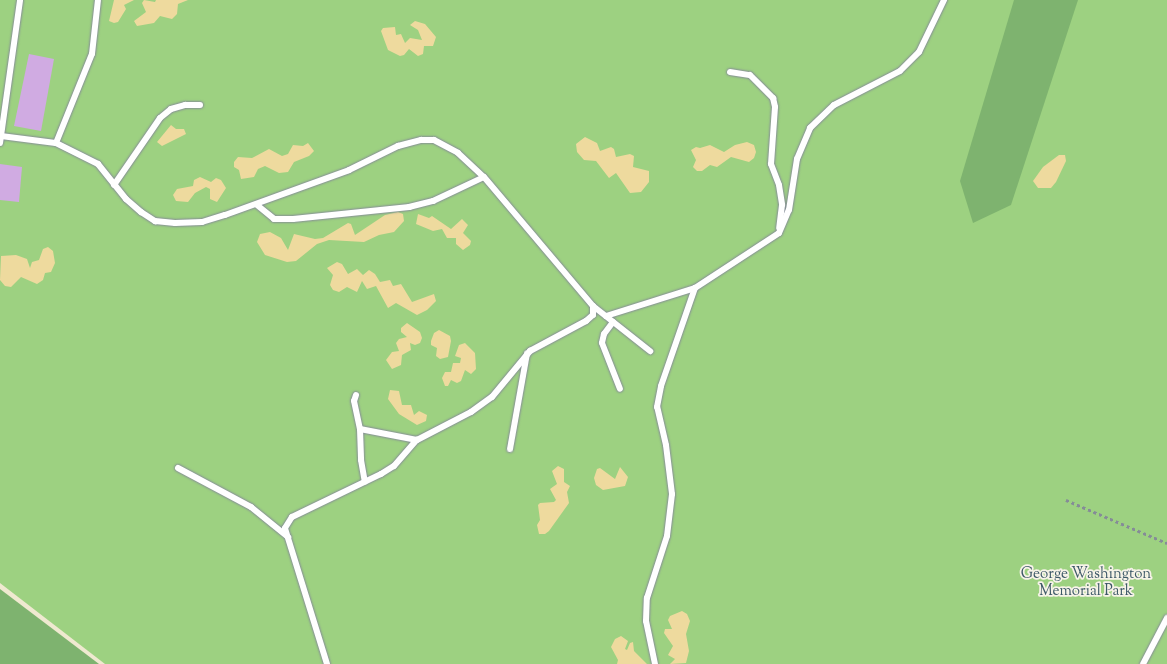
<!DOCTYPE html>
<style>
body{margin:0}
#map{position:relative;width:1167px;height:664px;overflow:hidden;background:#efe9d0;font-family:"Sorts Mill Goudy",serif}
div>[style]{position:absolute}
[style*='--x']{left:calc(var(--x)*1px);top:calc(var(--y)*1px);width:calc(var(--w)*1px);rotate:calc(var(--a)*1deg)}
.green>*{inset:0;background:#9dd181}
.forest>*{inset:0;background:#7eb36f}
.sand>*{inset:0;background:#eeda9e}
.building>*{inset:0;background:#d0abe2}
.path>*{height:2.5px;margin-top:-1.25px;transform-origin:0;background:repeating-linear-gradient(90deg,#858c97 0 3px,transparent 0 6px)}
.roads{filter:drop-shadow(0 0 1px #858c97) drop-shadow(0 0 1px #858c97)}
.lane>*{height:6px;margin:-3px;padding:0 3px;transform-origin:3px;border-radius:3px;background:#fff}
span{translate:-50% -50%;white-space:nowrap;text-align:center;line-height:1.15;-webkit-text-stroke:3.5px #f7f3e8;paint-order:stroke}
.park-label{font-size:15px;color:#3c5867}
</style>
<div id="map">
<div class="green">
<i style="clip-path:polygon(0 0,1167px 0,1167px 664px,105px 664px,0 583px)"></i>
</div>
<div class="forest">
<i style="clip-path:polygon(1014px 0,1078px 0,1011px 205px,973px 223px,960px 181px)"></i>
<i style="clip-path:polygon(0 589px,99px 664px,0 664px)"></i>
</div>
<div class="sand">
<i style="clip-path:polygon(114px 0,134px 0,124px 5px,126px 9px,118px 22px,114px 23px,109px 21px)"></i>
<i style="clip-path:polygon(144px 0,155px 2px,156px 0,188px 0,178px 4px,177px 14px,172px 19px,160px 16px,154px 23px,137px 26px,134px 21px,146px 12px,142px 3px)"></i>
<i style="clip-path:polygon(415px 21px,425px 24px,436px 37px,433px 46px,424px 46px,423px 54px,418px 56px,409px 49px,404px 55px,400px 56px,388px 50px,381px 31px,383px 28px,395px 27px,396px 35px,401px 34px,405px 43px,410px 38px,422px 40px,418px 30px,410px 25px)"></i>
<i style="clip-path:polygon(171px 125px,176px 129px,184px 129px,186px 134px,162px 146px,157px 142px)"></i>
<i style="clip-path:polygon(585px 137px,597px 143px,600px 151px,611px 147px,614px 149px,616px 157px,630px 154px,634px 156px,633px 167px,649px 171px,649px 182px,641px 192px,630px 193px,616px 173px,609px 178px,596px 161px,584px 160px,577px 152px,576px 144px)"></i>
<i style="clip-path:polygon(747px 142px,754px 145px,756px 152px,754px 158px,749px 162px,731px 157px,717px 167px,710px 165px,702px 171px,697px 171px,693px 167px,696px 160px,691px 150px,696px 147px,700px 148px,710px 145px,724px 152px,735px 145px)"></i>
<i style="clip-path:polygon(308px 143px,314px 151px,309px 156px,294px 162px,288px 172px,279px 173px,265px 166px,258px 169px,254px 177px,241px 179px,239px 170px,234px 167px,234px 162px,238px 157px,252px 158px,269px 149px,282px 156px,288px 154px,293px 145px,303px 146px)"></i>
<i style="clip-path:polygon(1059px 155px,1065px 155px,1066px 161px,1056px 182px,1051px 188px,1038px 188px,1033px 181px,1043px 167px)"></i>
<i style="clip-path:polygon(200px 177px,211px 182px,216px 178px,221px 180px,226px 188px,217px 202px,210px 199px,210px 189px,206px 187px,195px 193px,188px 202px,176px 201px,173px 195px,177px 189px,193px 186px,194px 180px)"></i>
<i style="clip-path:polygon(398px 212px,403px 214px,404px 221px,394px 232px,379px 235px,364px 242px,329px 240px,317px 244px,296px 261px,287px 262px,265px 255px,257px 242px,260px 234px,270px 232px,281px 238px,288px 250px,294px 234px,315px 239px,323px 238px,348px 223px,351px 224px,355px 235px,385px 215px)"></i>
<i style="clip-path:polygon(418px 214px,429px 218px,432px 216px,451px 229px,462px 219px,468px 225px,463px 233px,471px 241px,470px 245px,463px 250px,456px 244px,456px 238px,447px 238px,442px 229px,433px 231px,416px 224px)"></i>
<i style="clip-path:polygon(48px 247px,53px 251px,55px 263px,51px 272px,45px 273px,43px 280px,37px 284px,21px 277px,11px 287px,5px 286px,0 280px,1px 256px,16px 255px,27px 259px,30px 268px,32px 262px,39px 260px,43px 249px)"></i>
<i style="clip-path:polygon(337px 262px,342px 264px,348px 274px,357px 269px,363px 275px,369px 270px,375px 274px,380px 282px,390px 280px,393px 286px,401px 284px,412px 302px,434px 294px,436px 301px,427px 310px,417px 315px,396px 303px,388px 308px,376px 286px,367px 289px,362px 281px,357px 292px,347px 287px,339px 292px,333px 290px,330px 285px,333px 275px,327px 268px)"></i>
<i style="clip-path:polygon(407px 323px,420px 332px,422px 338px,420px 343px,415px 345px,410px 343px,411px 350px,402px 355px,401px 365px,392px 369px,386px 360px,392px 352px,399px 351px,396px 343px,399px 339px,407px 337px,401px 332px,401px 328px)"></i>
<i style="clip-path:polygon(439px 330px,450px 336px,451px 341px,448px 357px,440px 359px,436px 356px,437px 348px,431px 345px,431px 341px,434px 333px)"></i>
<i style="clip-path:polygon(465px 343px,475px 353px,476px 369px,471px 374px,465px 370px,461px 381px,457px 383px,451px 380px,448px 386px,445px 386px,442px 378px,445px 372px,451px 372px,453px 363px,460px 363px,461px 358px,455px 356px,459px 345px)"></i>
<i style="clip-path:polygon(390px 390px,399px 391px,402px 405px,411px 405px,414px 415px,419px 411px,427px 415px,426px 421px,417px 425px,399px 414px,388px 399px)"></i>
<i style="clip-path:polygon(558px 466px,564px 469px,564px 482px,570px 486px,567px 492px,569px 503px,549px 531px,545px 534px,539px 534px,537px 525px,540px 520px,538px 505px,540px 503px,554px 502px,556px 500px,550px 489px,557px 484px,552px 471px)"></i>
<i style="clip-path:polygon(620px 467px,628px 477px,625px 486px,603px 490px,596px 485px,594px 478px,597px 469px,600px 468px,615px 479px)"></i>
<i style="clip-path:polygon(682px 611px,687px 614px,690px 621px,686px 634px,689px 651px,686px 663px,670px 664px,675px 659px,668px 655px,673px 646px,664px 633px,665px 629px,672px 629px,668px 620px,670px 616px)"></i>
<i style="clip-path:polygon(621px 636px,628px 641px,625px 649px,627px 650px,630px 643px,633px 642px,634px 651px,647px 664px,617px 664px,618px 660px,611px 647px,615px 639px)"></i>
</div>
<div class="building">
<i style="clip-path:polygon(29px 54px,54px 59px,41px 131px,14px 126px)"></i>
<i style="clip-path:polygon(0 164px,22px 167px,19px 202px,0 200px)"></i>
</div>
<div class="path">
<i style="--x:1066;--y:500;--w:110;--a:23.1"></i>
</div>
<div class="roads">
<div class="lane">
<i style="--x:730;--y:72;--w:20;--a:9"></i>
<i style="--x:750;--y:75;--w:33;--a:45"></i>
<i style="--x:773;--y:98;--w:9;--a:77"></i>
<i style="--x:775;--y:107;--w:57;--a:94"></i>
<i style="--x:771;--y:164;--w:22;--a:69"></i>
<i style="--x:779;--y:185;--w:20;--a:81"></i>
<i style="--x:782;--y:205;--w:23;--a:97"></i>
<i style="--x:1;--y:136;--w:55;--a:7.3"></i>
<i style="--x:56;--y:143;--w:96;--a:-68"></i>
<i style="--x:92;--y:54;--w:54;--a:-83.7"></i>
<i style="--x:0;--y:143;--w:144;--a:-82"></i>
<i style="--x:56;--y:143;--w:47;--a:26.6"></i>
<i style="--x:98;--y:164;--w:45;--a:51.3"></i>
<i style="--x:126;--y:199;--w:20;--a:41"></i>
<i style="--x:141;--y:212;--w:17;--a:33"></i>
<i style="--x:155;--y:221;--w:20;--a:6"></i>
<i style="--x:175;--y:223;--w:27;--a:-2"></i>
<i style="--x:202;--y:222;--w:24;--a:-17"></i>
<i style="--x:225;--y:215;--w:132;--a:-19.9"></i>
<i style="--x:349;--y:170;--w:55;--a:-26.1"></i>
<i style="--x:398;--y:146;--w:24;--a:-15"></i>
<i style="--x:421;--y:140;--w:13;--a:0"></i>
<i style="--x:434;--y:140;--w:27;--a:28"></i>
<i style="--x:458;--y:153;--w:35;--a:43"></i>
<i style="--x:484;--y:177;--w:169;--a:49.8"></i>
<i style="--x:593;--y:306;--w:73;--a:38.3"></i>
<i style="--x:114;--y:185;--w:81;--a:-55.5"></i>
<i style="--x:160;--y:118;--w:14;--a:-39"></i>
<i style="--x:171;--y:109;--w:15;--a:-16"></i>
<i style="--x:185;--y:105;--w:15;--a:0"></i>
<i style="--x:257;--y:205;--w:22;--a:39"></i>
<i style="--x:274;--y:219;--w:19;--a:0"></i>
<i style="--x:293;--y:219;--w:117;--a:-5.9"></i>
<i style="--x:409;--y:207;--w:25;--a:-14"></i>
<i style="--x:433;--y:201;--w:56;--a:-25.2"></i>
<i style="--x:606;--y:316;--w:93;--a:-17.5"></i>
<i style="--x:695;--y:288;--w:100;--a:-33.2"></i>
<i style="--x:779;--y:233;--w:25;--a:-67"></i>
<i style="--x:789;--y:210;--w:52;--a:-81.1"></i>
<i style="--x:797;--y:159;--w:34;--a:-67"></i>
<i style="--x:810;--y:128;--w:33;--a:-44"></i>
<i style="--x:834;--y:105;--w:74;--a:-27.3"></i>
<i style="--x:900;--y:71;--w:27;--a:-45"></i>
<i style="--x:919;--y:52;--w:58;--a:-64.3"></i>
<i style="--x:613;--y:322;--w:15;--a:127"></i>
<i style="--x:604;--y:334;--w:9;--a:103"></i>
<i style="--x:602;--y:343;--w:49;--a:68.6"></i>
<i style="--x:356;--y:395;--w:6;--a:108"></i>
<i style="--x:354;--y:401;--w:29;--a:78"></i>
<i style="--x:360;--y:429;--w:31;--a:88"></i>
<i style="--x:361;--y:460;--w:22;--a:80"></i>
<i style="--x:360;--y:429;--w:58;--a:10.9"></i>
<i style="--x:510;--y:449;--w:97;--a:-79.9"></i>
<i style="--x:178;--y:468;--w:83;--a:28.1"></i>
<i style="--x:251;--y:507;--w:48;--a:39"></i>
<i style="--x:327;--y:664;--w:142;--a:-107.2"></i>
<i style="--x:285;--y:528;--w:13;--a:-58"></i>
<i style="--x:292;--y:517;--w:99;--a:-25.8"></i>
<i style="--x:381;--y:474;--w:15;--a:-32"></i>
<i style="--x:394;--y:466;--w:35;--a:-49"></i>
<i style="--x:417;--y:440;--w:61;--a:-27.4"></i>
<i style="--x:471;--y:412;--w:26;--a:-36"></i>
<i style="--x:492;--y:397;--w:60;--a:-50.4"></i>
<i style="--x:530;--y:351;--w:64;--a:-28.2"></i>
<i style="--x:586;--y:321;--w:9;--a:-41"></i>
<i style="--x:593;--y:315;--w:9;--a:-90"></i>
<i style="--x:655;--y:664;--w:44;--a:-101.8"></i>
<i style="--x:646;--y:621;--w:23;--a:-88"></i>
<i style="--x:647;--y:598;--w:65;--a:-72.1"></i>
<i style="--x:667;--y:536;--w:42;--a:-83.2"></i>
<i style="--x:672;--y:494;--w:49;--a:-97"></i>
<i style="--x:666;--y:445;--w:39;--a:-103"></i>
<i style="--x:657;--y:407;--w:21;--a:-79"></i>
<i style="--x:661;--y:386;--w:104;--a:-70.9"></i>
<i style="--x:1143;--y:664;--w:52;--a:-62.4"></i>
</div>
</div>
<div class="park-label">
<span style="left:1086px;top:583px">George Washington<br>Memorial Park</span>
</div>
</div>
